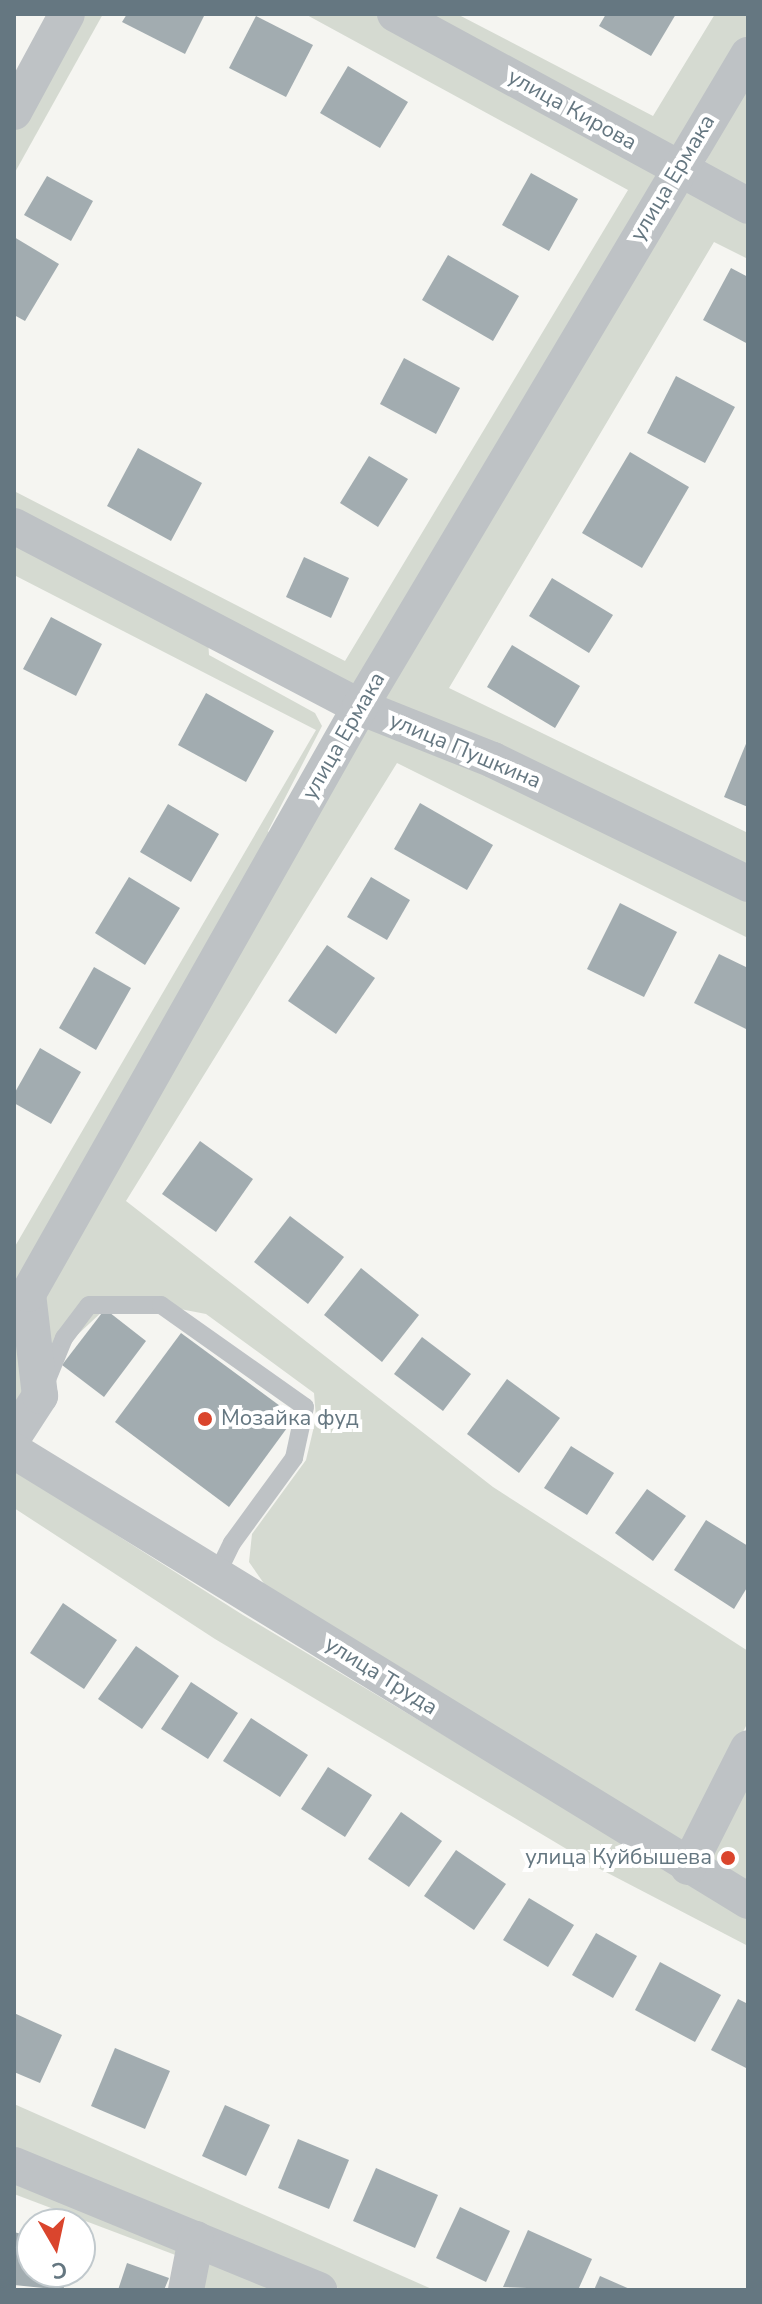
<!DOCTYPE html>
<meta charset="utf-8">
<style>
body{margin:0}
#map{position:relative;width:762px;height:2304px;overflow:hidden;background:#f5f5f1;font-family:"Nunito Sans",sans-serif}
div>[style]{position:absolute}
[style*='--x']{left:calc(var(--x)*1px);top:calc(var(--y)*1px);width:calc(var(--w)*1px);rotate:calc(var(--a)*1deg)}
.green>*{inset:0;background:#d5dad1}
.building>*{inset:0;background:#a2acb0}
.service>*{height:18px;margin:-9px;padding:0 9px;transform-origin:9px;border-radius:9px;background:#bec2c5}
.minor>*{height:36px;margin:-18px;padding:0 18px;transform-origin:18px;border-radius:18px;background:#bec2c5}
.dots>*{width:22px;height:22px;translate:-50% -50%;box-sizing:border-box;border:4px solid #fff;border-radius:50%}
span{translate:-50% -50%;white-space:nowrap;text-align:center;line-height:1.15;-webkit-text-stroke:8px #fff;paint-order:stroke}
.street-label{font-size:22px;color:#657781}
.poi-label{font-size:22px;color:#657781}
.left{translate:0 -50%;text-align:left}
.right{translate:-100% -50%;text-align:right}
.frame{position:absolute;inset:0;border:16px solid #657781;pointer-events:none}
.north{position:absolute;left:16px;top:2208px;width:80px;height:80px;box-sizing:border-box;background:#fff;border:2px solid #c1c9cd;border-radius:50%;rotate:171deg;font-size:22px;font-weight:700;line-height:32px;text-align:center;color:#657781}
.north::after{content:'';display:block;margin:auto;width:28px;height:36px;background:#da452d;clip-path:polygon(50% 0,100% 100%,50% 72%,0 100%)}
</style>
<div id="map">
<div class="green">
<i style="clip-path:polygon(78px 14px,103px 14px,14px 174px,14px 133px)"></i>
<i style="clip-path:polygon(305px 14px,377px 14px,658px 167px,660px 184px,363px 689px,14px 518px,14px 491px,345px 661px,628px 190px)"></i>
<i style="clip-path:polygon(411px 14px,457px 14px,653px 116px,715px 14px,748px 14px,748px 40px,679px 153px)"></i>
<i style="clip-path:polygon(748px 75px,748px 196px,701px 171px)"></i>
<i style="clip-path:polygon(677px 187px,748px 215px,748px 259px,714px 242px,449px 688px,748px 833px,748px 875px,381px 706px)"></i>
<i style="clip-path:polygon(14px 536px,208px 639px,209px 655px,315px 713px,322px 726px,268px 831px,273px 841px,21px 1286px,26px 1395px,14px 1413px,14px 1248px,316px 730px,14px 575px)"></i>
<i style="clip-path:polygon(376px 722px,748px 893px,748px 938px,397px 763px,126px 1201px,493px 1487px,748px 1651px,748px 1722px,691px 1836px,683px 1842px,265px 1585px,249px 1562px,252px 1534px,306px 1460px,316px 1418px,314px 1393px,206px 1314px,149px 1303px,105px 1309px,44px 1366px,37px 1295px,360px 726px)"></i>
<i style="clip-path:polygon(14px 1470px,243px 1615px,748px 1917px,748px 1946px,600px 1869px,215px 1639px,14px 1508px)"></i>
<i style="clip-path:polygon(748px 1775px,748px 1890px,713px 1859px,714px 1843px)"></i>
<i style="clip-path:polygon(14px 2104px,434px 2290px,343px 2290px,14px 2154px)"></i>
<i style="clip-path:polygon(14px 2181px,184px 2250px,178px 2256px,14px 2194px)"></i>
<i style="clip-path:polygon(206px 2253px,294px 2290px,199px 2290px)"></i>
</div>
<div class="building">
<i style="clip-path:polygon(127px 14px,205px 14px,185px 54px,122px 22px)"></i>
<i style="clip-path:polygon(606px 14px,676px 14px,651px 56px,599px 26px)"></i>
<i style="clip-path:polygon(256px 16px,313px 45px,286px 97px,229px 68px)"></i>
<i style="clip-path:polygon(348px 66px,408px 102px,380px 148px,320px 113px)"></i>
<i style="clip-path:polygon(531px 173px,578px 199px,549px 251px,502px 225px)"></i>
<i style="clip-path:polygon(47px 176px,93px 201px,71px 241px,24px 215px)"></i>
<i style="clip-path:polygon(14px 237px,59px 264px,25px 321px,14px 315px)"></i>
<i style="clip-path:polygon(448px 255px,519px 296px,493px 341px,422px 300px)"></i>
<i style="clip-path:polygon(731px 268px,748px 277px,748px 344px,703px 320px)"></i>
<i style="clip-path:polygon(404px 358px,460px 388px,436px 434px,380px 404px)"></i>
<i style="clip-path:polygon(676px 376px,735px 407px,705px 463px,647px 433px)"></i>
<i style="clip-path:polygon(138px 448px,202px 483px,171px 541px,107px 506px)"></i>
<i style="clip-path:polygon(630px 452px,689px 487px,642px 568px,582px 533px)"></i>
<i style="clip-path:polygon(369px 456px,408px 479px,378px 527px,340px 503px)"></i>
<i style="clip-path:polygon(304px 557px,349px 578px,331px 618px,286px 597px)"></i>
<i style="clip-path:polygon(552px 578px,613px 615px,589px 653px,529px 616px)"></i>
<i style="clip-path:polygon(51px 617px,102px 644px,76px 696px,23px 669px)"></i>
<i style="clip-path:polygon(512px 645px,580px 686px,555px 728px,487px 687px)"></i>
<i style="clip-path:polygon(206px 693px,274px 731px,246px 782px,178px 745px)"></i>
<i style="clip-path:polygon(748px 739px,748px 807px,724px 797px)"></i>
<i style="clip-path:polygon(420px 803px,493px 845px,467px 890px,394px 849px)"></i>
<i style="clip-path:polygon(168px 804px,219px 834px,191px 882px,140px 852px)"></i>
<i style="clip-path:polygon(129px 877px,180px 908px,145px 965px,95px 933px)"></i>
<i style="clip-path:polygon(371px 877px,410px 900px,387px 940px,347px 917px)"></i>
<i style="clip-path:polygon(620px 903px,677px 932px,644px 997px,587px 969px)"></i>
<i style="clip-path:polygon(327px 945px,375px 978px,336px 1034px,288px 1001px)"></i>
<i style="clip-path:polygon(719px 954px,748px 968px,748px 1030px,694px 1003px)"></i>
<i style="clip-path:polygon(94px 967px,131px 988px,96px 1050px,59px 1028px)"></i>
<i style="clip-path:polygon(40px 1048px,81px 1072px,51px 1124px,14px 1103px,14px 1094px)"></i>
<i style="clip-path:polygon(200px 1141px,253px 1179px,216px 1232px,162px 1194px)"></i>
<i style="clip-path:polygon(290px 1216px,344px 1257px,308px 1304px,254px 1262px)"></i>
<i style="clip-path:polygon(361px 1268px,419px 1315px,382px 1362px,324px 1315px)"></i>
<i style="clip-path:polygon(105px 1309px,146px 1341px,104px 1397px,62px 1365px)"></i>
<i style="clip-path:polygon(181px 1333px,295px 1417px,229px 1507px,115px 1422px)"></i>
<i style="clip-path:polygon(422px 1337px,471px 1374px,443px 1411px,394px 1374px)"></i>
<i style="clip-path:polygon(507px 1379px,560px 1418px,519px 1473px,467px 1434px)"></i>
<i style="clip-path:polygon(571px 1446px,614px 1473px,587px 1515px,544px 1488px)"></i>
<i style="clip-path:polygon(647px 1489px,686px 1516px,653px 1561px,615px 1533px)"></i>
<i style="clip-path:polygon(706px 1520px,748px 1546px,748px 1586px,734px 1609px,674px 1570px)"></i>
<i style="clip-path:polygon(63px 1603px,117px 1640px,84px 1689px,30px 1653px)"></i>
<i style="clip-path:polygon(136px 1646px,179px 1676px,142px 1729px,98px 1699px)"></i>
<i style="clip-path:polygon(191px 1682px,238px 1713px,208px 1759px,161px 1729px)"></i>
<i style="clip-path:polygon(251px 1718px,308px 1755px,280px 1797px,223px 1761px)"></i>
<i style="clip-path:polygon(328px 1767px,372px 1795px,345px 1837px,301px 1809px)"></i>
<i style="clip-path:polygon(401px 1812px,442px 1841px,409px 1887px,368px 1859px)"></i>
<i style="clip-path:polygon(456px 1850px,506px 1884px,474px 1930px,424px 1896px)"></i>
<i style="clip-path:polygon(529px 1898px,574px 1925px,548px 1967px,503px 1940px)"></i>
<i style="clip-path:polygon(596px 1933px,637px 1956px,613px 1998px,572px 1975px)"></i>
<i style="clip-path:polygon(660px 1962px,721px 1995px,695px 2042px,635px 2010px)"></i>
<i style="clip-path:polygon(738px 1999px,748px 2004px,748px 2069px,711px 2050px)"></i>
<i style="clip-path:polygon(14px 2013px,62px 2035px,40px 2083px,14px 2072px)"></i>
<i style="clip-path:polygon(115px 2048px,170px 2071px,145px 2129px,91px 2106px)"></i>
<i style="clip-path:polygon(225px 2105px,270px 2125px,246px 2176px,202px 2156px)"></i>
<i style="clip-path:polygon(298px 2139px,349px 2160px,329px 2209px,278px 2188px)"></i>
<i style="clip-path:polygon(376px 2168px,438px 2195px,415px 2248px,353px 2221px)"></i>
<i style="clip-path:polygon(460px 2207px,510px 2231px,486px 2282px,436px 2258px)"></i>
<i style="clip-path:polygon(528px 2230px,592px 2259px,578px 2290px,503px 2287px)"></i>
<i style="clip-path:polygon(14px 2232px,32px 2237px,32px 2272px,69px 2272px,63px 2290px,14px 2285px)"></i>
<i style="clip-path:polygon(127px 2263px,169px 2278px,164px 2290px,118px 2290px)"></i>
<i style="clip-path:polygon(600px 2276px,632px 2290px,594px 2290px)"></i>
</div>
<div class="service">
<i style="--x:46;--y:1382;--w:48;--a:-67.8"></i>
<i style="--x:64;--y:1338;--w:41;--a:-52.9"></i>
<i style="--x:89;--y:1305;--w:72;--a:0"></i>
<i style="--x:161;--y:1305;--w:176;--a:35.3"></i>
<i style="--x:305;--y:1407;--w:52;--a:102.2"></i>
<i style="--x:294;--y:1458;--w:105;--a:126.1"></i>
<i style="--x:232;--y:1543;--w:34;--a:116"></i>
</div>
<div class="minor">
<i style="--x:395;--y:14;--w:402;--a:28.5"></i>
<i style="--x:14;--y:112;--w:111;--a:-61.6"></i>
<i style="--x:14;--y:526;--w:390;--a:27.6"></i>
<i style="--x:360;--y:707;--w:143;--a:21.7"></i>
<i style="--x:493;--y:760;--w:284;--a:25.9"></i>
<i style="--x:14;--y:1436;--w:48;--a:-57"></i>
<i style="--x:40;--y:1396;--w:103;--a:-96.7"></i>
<i style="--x:28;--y:1294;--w:674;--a:-60.51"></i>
<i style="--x:360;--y:707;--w:759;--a:-59.24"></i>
<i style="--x:14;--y:1451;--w:861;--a:31.51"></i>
<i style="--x:688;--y:1867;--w:133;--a:-63.2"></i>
<i style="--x:14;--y:2165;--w:330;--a:22.3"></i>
<i style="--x:186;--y:2290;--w:52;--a:-78.9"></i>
</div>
<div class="dots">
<i style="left:205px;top:1419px;background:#da452d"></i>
<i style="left:728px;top:1858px;background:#da452d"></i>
</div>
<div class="street-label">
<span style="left:572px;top:110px;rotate:29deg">улица Кирова</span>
<span style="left:673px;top:178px;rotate:-59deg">улица Ермака</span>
<span style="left:344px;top:736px;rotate:-60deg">улица Ермака</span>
<span style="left:465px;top:751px;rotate:23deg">улица Пушкина</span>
<span style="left:381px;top:1676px;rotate:32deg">улица Труда</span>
</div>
<div class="poi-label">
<span class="left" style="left:221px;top:1419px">Мозайка фуд</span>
<span class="right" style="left:712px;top:1858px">улица Куйбышева</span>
</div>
<div class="frame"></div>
<div class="north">С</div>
</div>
